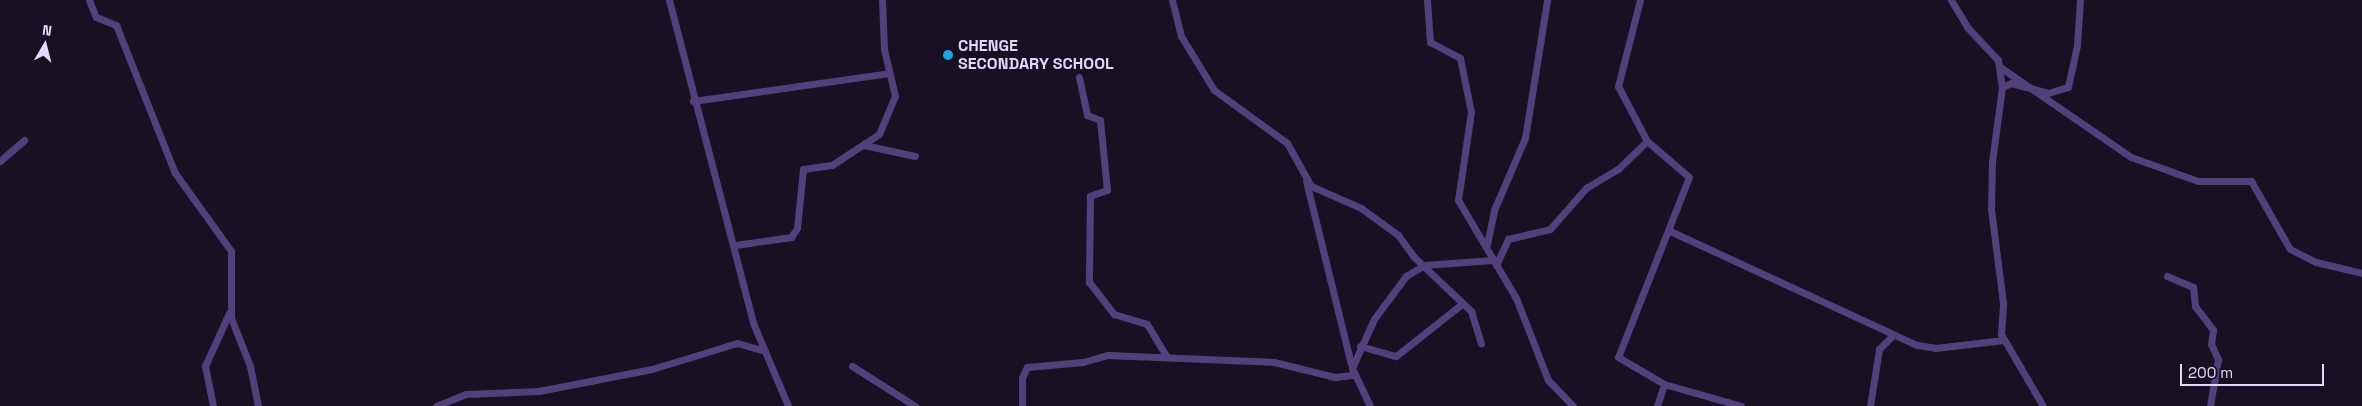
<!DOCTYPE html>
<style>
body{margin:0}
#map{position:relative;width:2362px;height:406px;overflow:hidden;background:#181123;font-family:"Space Grotesk",sans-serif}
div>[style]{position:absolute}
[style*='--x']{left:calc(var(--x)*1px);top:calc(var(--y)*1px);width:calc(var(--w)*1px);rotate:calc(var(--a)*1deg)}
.minor>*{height:7px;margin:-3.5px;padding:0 3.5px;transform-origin:3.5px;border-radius:3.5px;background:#50417c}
.dots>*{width:14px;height:14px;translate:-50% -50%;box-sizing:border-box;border:2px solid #181123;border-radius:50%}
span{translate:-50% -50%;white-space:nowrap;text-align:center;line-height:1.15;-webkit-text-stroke:4px #181123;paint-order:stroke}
.poi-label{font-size:16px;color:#e3d7fa;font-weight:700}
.left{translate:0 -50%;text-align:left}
.north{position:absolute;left:20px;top:20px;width:50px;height:50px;-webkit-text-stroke:4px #181123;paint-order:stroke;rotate:8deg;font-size:14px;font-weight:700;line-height:20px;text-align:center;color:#e3d7fa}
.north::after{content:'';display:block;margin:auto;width:18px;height:22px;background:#e3d7fa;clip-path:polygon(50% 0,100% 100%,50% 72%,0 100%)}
.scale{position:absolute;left:2180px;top:364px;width:144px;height:22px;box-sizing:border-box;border:2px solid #e3d7fa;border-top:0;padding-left:6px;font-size:15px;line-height:18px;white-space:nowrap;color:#e3d7fa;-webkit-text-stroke:4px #181123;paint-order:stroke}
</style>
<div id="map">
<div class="minor">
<i style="--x:89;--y:0;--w:18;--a:68"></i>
<i style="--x:96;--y:17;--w:22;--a:22"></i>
<i style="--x:116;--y:25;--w:159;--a:68.3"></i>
<i style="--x:175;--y:173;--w:96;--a:54.3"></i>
<i style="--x:231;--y:251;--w:67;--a:90"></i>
<i style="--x:231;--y:318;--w:52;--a:68.4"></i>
<i style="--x:250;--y:366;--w:41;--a:78.7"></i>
<i style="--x:669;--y:0;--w:334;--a:75.4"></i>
<i style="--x:753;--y:323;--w:90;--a:67.1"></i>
<i style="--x:1172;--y:0;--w:37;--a:76"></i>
<i style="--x:1181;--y:36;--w:63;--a:58.6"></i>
<i style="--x:1214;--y:90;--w:90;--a:36"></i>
<i style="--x:1287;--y:143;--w:49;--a:60.8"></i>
<i style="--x:1311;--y:186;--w:55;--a:23.7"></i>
<i style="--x:1361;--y:208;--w:46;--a:36.1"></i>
<i style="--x:1398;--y:235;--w:27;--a:54"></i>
<i style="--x:1414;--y:257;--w:79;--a:43.5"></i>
<i style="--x:1471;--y:311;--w:34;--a:73"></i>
<i style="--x:1427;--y:0;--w:42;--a:85.9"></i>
<i style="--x:1430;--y:42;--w:34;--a:28"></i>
<i style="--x:1460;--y:58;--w:55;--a:78.5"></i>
<i style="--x:1471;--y:112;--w:89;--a:98.4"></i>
<i style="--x:1458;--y:200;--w:114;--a:59.4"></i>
<i style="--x:1516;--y:298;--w:88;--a:68.7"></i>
<i style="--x:1548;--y:380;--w:36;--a:46"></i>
<i style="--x:1640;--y:0;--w:89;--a:104.3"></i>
<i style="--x:1618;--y:86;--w:62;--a:62.2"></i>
<i style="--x:1647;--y:141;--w:55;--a:40.6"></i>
<i style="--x:1689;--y:177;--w:193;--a:111.5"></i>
<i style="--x:1618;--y:357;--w:53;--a:30.4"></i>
<i style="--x:1664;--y:384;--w:80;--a:15.9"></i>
<i style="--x:1951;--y:0;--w:31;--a:59"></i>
<i style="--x:1967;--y:27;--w:45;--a:46.8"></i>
<i style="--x:1998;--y:60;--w:27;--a:82"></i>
<i style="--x:2000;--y:67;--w:159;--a:34.5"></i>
<i style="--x:2131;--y:157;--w:71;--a:19.7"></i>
<i style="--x:2198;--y:181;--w:53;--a:0"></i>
<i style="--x:2251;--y:181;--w:78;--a:60.2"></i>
<i style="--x:2290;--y:249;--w:29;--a:27"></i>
<i style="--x:2316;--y:262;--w:47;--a:13.4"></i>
<i style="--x:1079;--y:77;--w:39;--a:78"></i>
<i style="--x:1087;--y:115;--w:14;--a:21"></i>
<i style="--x:1100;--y:120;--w:70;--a:84.3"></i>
<i style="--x:1107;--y:190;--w:18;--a:161"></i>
<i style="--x:1090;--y:196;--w:86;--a:90.7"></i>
<i style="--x:1089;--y:282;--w:41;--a:52"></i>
<i style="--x:1114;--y:314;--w:34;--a:17"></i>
<i style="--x:1147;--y:324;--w:37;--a:59"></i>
<i style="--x:693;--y:101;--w:198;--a:-8.1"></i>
<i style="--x:864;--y:145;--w:52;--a:12.2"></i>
<i style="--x:0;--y:161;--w:32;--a:-41"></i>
<i style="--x:1306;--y:181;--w:188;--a:76.2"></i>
<i style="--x:1670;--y:231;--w:272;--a:24.8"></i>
<i style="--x:1917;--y:345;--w:18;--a:9"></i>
<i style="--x:1935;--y:348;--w:69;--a:-6.6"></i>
<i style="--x:1487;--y:244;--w:35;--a:-78"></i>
<i style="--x:1494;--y:210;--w:78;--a:-66.7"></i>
<i style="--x:1525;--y:138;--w:140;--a:-80.9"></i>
<i style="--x:735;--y:245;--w:57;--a:-8.1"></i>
<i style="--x:791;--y:237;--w:11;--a:-56"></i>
<i style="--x:797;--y:228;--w:59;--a:-84.2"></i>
<i style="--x:803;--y:169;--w:29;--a:-8"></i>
<i style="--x:832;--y:165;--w:56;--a:-33.4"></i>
<i style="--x:879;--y:134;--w:41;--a:-67.2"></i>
<i style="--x:895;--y:96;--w:48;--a:-103.2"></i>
<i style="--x:884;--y:49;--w:49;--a:-92.3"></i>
<i style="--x:1496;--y:265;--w:29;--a:-65"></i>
<i style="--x:1508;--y:239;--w:43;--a:-13.4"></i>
<i style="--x:1550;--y:229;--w:55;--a:-48.7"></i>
<i style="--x:1586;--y:188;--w:37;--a:-31"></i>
<i style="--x:1618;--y:169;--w:40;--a:-44"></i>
<i style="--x:2167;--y:276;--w:28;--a:23"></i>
<i style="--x:2193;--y:287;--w:19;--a:84"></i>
<i style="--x:2195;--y:306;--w:30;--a:53"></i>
<i style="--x:2213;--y:330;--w:14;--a:98"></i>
<i style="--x:2211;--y:344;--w:17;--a:65"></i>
<i style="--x:2218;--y:359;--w:48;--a:99.7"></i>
<i style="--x:1360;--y:346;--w:37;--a:16"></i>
<i style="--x:1396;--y:356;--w:85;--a:-38.3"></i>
<i style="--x:852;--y:366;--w:75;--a:32.4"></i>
<i style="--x:213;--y:406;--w:41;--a:-101.3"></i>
<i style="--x:205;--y:366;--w:58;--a:-65.6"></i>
<i style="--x:436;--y:406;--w:32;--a:-22"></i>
<i style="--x:466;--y:394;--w:73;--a:-2.4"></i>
<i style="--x:539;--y:391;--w:115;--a:-11"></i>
<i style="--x:652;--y:369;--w:89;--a:-17"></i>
<i style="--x:737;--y:343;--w:26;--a:16"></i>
<i style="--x:1022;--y:406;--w:28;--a:-90"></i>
<i style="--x:1022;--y:378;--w:12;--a:-66"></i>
<i style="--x:1027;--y:367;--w:56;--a:-5.1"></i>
<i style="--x:1083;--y:362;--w:26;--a:-16"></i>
<i style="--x:1108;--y:355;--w:166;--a:2.4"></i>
<i style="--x:1274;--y:362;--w:63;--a:13.8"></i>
<i style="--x:1335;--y:377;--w:17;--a:-7"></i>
<i style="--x:1370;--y:406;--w:42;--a:-115.3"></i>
<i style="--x:1352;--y:368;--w:54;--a:-65.8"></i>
<i style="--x:1374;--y:319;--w:54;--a:-53.3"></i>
<i style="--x:1406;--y:276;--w:21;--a:-31"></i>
<i style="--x:1424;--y:265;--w:69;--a:-4.1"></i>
<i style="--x:1657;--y:406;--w:23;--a:-72"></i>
<i style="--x:1870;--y:406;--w:58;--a:-81"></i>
<i style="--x:1879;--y:349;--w:18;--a:-45"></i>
<i style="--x:2043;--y:406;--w:83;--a:-120.3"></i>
<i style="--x:2001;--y:334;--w:31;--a:-86"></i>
<i style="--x:2003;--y:303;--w:95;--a:-97.3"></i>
<i style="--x:1991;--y:209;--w:47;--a:-88.8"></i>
<i style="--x:1992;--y:162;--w:76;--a:-82.4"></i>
<i style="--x:2002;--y:87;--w:10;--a:-24"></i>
<i style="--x:2011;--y:83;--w:38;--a:15"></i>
<i style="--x:2048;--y:93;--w:21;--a:-17"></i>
<i style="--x:2068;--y:87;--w:43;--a:-77.9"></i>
<i style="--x:2077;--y:45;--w:45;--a:-86.2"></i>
</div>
<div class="dots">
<i style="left:948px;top:55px;background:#1aa5e4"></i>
</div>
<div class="poi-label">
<span class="left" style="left:958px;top:55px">CHENGE<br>SECONDARY SCHOOL</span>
</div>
<div class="north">N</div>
<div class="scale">200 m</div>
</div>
